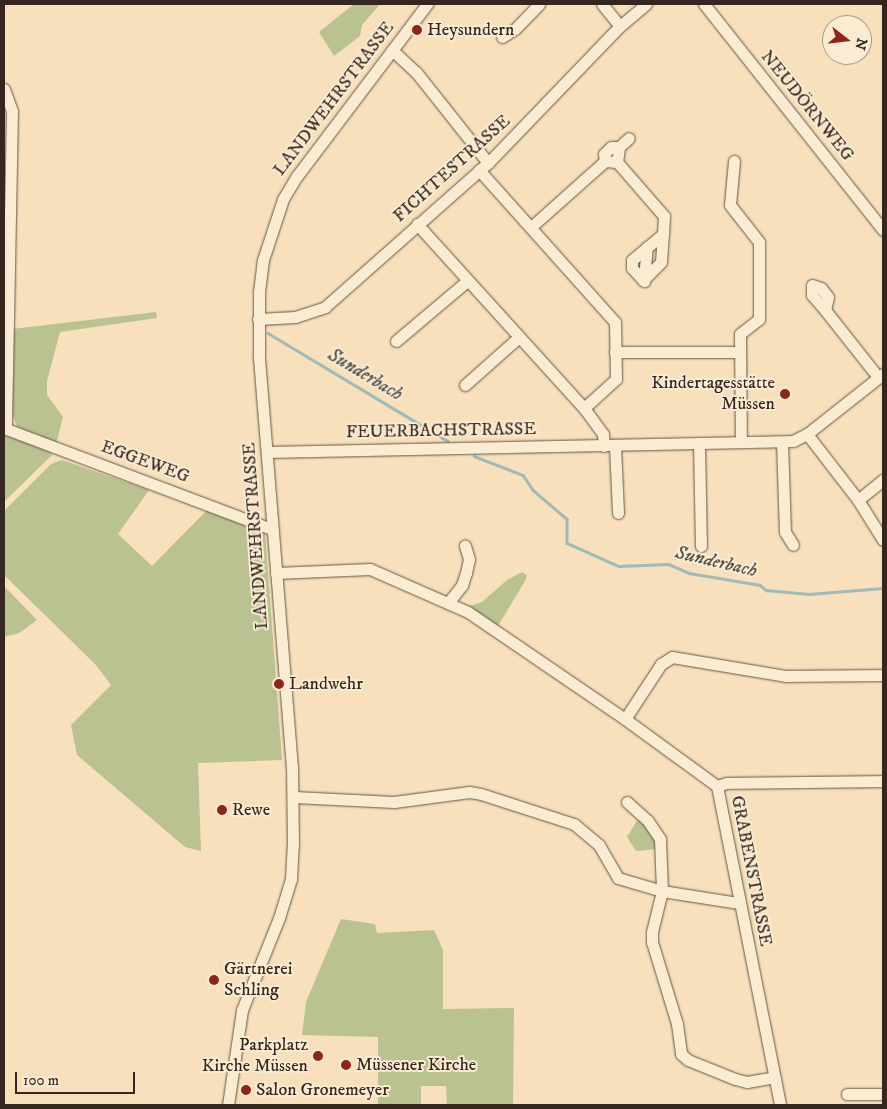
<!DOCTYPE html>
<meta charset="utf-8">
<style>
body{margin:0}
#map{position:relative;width:887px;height:1109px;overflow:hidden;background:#f7e0bb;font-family:"IM FELL DW Pica",serif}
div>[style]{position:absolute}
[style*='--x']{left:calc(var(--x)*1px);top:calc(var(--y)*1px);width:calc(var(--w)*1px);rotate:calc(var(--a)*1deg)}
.green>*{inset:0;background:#bbc291}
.stream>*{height:2.5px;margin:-1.25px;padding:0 1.25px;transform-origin:1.25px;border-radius:1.25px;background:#9fbbb9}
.roads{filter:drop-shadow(0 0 1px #665447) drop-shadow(0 0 1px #665447)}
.minor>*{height:11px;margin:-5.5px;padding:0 5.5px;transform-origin:5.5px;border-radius:5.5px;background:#faebd3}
.dots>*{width:14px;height:14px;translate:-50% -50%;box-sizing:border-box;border:2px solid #faebd3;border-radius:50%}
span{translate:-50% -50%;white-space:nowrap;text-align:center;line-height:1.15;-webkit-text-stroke:4px #faebd3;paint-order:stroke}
.poi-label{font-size:18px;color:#362620}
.left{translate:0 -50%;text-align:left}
.right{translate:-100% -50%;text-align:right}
.street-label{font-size:18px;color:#362620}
.water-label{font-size:19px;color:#56534e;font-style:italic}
.frame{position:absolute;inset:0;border:5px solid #362620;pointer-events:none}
.north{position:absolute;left:822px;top:15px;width:50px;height:50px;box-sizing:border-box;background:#faebd3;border:1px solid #ac9c8b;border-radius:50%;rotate:106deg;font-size:14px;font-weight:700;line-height:20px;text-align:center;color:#362620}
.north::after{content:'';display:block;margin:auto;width:18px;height:22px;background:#8f2418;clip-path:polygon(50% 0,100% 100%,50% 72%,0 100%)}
.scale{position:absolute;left:15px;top:1072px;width:120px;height:22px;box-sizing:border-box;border:2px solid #362620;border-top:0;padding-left:6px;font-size:15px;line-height:18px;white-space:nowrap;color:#362620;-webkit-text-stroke:4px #faebd3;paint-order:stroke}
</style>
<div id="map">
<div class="green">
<i style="clip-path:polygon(354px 4px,380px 4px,362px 25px,360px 36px,334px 56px,319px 32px)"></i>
<i style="clip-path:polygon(156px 312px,157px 318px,60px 332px,47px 381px,47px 395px,63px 417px,56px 445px,18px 429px,11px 411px,12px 329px)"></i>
<i style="clip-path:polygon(7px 433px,50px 450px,52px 455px,4px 502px,4px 437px)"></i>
<i style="clip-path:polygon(62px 460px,149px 490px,118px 534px,152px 566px,208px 509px,265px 532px,282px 760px,198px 763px,201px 851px,185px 847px,77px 755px,71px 725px,111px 685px,95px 664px,4px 575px,4px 511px,51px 464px)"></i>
<i style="clip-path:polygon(522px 572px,527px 575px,525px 581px,498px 626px,474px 613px,470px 606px,482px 602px,507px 580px)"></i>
<i style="clip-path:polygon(4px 586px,37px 620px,19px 633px,4px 637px)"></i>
<i style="clip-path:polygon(638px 819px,648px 827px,658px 849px,636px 851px,627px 837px)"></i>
<i style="clip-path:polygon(341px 919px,375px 924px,377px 933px,434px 930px,443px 950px,443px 1009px,514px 1008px,513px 1105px,447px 1105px,446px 1086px,421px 1086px,421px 1105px,378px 1105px,378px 1037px,302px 1035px,306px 1002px)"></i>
</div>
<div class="stream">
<i style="--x:268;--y:333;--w:210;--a:31"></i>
<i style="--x:474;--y:456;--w:53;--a:21.2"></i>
<i style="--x:523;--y:475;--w:18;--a:56"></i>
<i style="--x:533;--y:490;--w:45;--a:40.5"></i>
<i style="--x:567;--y:519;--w:24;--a:90"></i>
<i style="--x:567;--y:543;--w:57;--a:23.9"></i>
<i style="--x:619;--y:566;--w:49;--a:-2.3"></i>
<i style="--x:668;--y:564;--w:23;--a:23"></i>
<i style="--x:689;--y:573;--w:72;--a:9.6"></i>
<i style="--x:760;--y:585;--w:8;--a:40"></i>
<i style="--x:766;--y:590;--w:43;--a:5.3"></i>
<i style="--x:809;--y:594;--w:74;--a:-4.6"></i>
</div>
<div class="roads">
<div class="minor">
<i style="--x:602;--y:4;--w:28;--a:51"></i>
<i style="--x:704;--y:4;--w:288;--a:51.6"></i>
<i style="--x:502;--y:37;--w:15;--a:-32"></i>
<i style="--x:515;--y:29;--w:35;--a:-46"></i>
<i style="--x:392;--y:50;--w:33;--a:43"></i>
<i style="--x:416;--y:72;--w:116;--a:51.6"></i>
<i style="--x:4;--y:89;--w:23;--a:70"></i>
<i style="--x:12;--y:111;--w:318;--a:91.1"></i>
<i style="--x:605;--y:161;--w:7;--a:-98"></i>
<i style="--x:604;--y:154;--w:10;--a:-45"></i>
<i style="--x:611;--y:147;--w:8;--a:0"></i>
<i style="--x:734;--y:161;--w:44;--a:95.2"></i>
<i style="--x:730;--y:205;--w:47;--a:51.9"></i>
<i style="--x:759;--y:242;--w:77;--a:90"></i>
<i style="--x:759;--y:319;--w:24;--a:142"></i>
<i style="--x:740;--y:334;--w:107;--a:89.5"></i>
<i style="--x:617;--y:162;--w:72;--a:49"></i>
<i style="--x:664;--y:216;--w:18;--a:93"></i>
<i style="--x:663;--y:234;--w:40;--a:140"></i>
<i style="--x:632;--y:260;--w:8;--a:90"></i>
<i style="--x:632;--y:268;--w:18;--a:47"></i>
<i style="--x:479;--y:170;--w:204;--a:48.2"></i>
<i style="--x:615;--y:322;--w:57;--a:89"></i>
<i style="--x:616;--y:379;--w:43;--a:137.8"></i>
<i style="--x:417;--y:224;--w:248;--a:47.8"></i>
<i style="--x:584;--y:408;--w:32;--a:54"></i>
<i style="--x:603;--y:434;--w:12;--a:85"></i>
<i style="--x:531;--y:227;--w:99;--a:-41.7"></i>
<i style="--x:605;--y:161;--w:12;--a:5"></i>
<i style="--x:617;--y:162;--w:15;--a:-82"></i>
<i style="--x:619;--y:147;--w:13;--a:-42"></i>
<i style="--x:644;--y:279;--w:32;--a:-85"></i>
<i style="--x:643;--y:280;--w:25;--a:-45"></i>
<i style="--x:661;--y:262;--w:28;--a:-86"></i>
<i style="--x:825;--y:310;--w:13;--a:-77"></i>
<i style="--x:828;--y:297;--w:11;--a:-128"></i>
<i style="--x:821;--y:288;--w:9;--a:-162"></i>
<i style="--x:812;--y:285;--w:10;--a:90"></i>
<i style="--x:812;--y:295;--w:20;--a:49"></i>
<i style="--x:825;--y:310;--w:85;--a:51.7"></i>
<i style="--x:258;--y:319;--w:37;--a:-3"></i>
<i style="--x:295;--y:317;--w:32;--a:-18"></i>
<i style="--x:325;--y:307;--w:217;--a:-41.5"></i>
<i style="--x:488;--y:163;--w:190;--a:-46.1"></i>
<i style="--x:620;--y:26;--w:34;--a:-40"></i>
<i style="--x:396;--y:341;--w:93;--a:-40.2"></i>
<i style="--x:615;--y:352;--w:125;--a:0"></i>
<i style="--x:465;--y:385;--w:71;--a:-41.6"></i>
<i style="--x:4;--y:428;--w:285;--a:20.7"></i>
<i style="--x:807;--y:434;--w:83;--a:52.3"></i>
<i style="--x:858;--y:500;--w:47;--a:58"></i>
<i style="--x:782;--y:442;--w:90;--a:88.1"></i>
<i style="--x:785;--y:532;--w:15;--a:58"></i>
<i style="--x:699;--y:443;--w:103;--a:88.9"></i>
<i style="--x:615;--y:446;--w:67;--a:87.4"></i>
<i style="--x:267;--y:452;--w:526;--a:-1.2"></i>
<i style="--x:793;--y:441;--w:16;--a:-27"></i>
<i style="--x:807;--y:434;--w:97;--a:-38.3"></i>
<i style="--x:858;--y:500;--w:32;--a:-39"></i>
<i style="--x:276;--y:573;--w:94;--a:-2.4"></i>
<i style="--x:370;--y:569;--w:107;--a:23.7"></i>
<i style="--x:468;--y:612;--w:190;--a:34.3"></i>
<i style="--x:625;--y:719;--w:114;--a:36.1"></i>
<i style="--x:448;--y:603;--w:23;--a:-52"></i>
<i style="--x:462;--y:585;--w:13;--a:-72"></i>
<i style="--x:466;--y:573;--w:14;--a:-78"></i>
<i style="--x:469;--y:559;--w:14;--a:-107"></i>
<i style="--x:625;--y:719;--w:66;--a:-56.8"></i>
<i style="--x:661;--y:664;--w:13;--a:-32"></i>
<i style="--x:672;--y:657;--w:116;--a:9.5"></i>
<i style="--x:786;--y:676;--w:97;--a:-0.6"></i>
<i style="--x:717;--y:786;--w:325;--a:78.8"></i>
<i style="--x:717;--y:786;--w:9;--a:-18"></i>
<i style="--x:726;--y:783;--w:157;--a:-0.7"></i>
<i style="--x:294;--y:797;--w:100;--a:2.9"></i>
<i style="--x:394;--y:802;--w:76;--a:-7.6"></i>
<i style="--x:469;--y:792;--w:12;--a:9"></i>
<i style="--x:481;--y:794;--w:98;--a:17.9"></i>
<i style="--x:574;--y:824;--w:33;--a:40"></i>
<i style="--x:599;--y:845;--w:38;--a:60"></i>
<i style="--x:618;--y:878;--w:46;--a:16.5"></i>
<i style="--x:662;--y:891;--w:78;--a:8.9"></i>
<i style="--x:627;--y:802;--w:28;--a:42"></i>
<i style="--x:648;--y:821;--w:22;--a:56"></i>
<i style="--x:660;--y:839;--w:52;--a:87.8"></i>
<i style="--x:662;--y:891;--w:42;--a:103.7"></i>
<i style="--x:652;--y:932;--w:10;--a:90"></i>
<i style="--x:652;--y:942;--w:86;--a:73"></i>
<i style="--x:677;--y:1024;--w:30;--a:82"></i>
<i style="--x:681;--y:1054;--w:9;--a:41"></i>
<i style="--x:688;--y:1060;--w:51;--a:22"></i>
<i style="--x:735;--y:1079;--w:12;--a:14"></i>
<i style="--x:747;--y:1082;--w:28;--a:-10"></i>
<i style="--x:847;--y:1094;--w:36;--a:0"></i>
<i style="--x:228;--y:1105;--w:96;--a:-81.6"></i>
<i style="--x:242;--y:1010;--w:99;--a:-68.1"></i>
<i style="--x:279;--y:918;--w:41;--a:-72.9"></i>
<i style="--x:291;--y:879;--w:33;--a:-87"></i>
<i style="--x:293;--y:846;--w:78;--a:-90.7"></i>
<i style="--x:292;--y:768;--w:415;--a:-94.6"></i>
<i style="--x:259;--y:354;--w:62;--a:-90"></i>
<i style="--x:259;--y:292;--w:32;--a:-83"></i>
<i style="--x:263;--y:260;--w:64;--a:-71.8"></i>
<i style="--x:283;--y:199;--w:27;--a:-59"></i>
<i style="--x:297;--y:176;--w:216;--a:-52.9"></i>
</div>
</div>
<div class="dots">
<i style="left:417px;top:30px;background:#8f2418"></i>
<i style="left:785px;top:394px;background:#8f2418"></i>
<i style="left:279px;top:684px;background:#8f2418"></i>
<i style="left:222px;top:810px;background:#8f2418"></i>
<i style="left:214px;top:980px;background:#8f2418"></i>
<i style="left:318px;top:1056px;background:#8f2418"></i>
<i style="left:346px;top:1065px;background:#8f2418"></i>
<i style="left:246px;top:1090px;background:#8f2418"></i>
</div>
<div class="poi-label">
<span class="left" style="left:427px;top:30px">Heysundern</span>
<span class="right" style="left:775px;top:394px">Kindertagesstätte<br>Müssen</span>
<span class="left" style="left:289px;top:684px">Landwehr</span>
<span class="left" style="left:232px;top:810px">Rewe</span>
<span class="left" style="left:224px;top:980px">Gärtnerei<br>Schling</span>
<span class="right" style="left:308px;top:1056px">Parkplatz<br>Kirche Müssen</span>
<span class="left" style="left:356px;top:1065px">Müssener Kirche</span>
<span class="left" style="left:256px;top:1090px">Salon Gronemeyer</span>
</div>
<div class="street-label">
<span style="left:334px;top:99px;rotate:-53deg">LANDWEHRSTRASSE</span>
<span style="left:807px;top:106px;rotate:51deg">NEUDÖRNWEG</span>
<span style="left:452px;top:169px;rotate:-42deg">FICHTESTRASSE</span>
<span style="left:441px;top:431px;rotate:-1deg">FEUERBACHSTRASSE</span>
<span style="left:145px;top:462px;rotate:20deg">EGGEWEG</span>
<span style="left:256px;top:536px;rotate:-94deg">LANDWEHRSTRASSE</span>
<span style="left:751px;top:871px;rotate:79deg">GRABENSTRASSE</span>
</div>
<div class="water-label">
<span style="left:365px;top:375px;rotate:31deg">Sunderbach</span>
<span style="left:716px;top:562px;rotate:13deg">Sunderbach</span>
</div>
<div class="frame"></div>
<div class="north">N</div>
<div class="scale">100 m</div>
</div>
